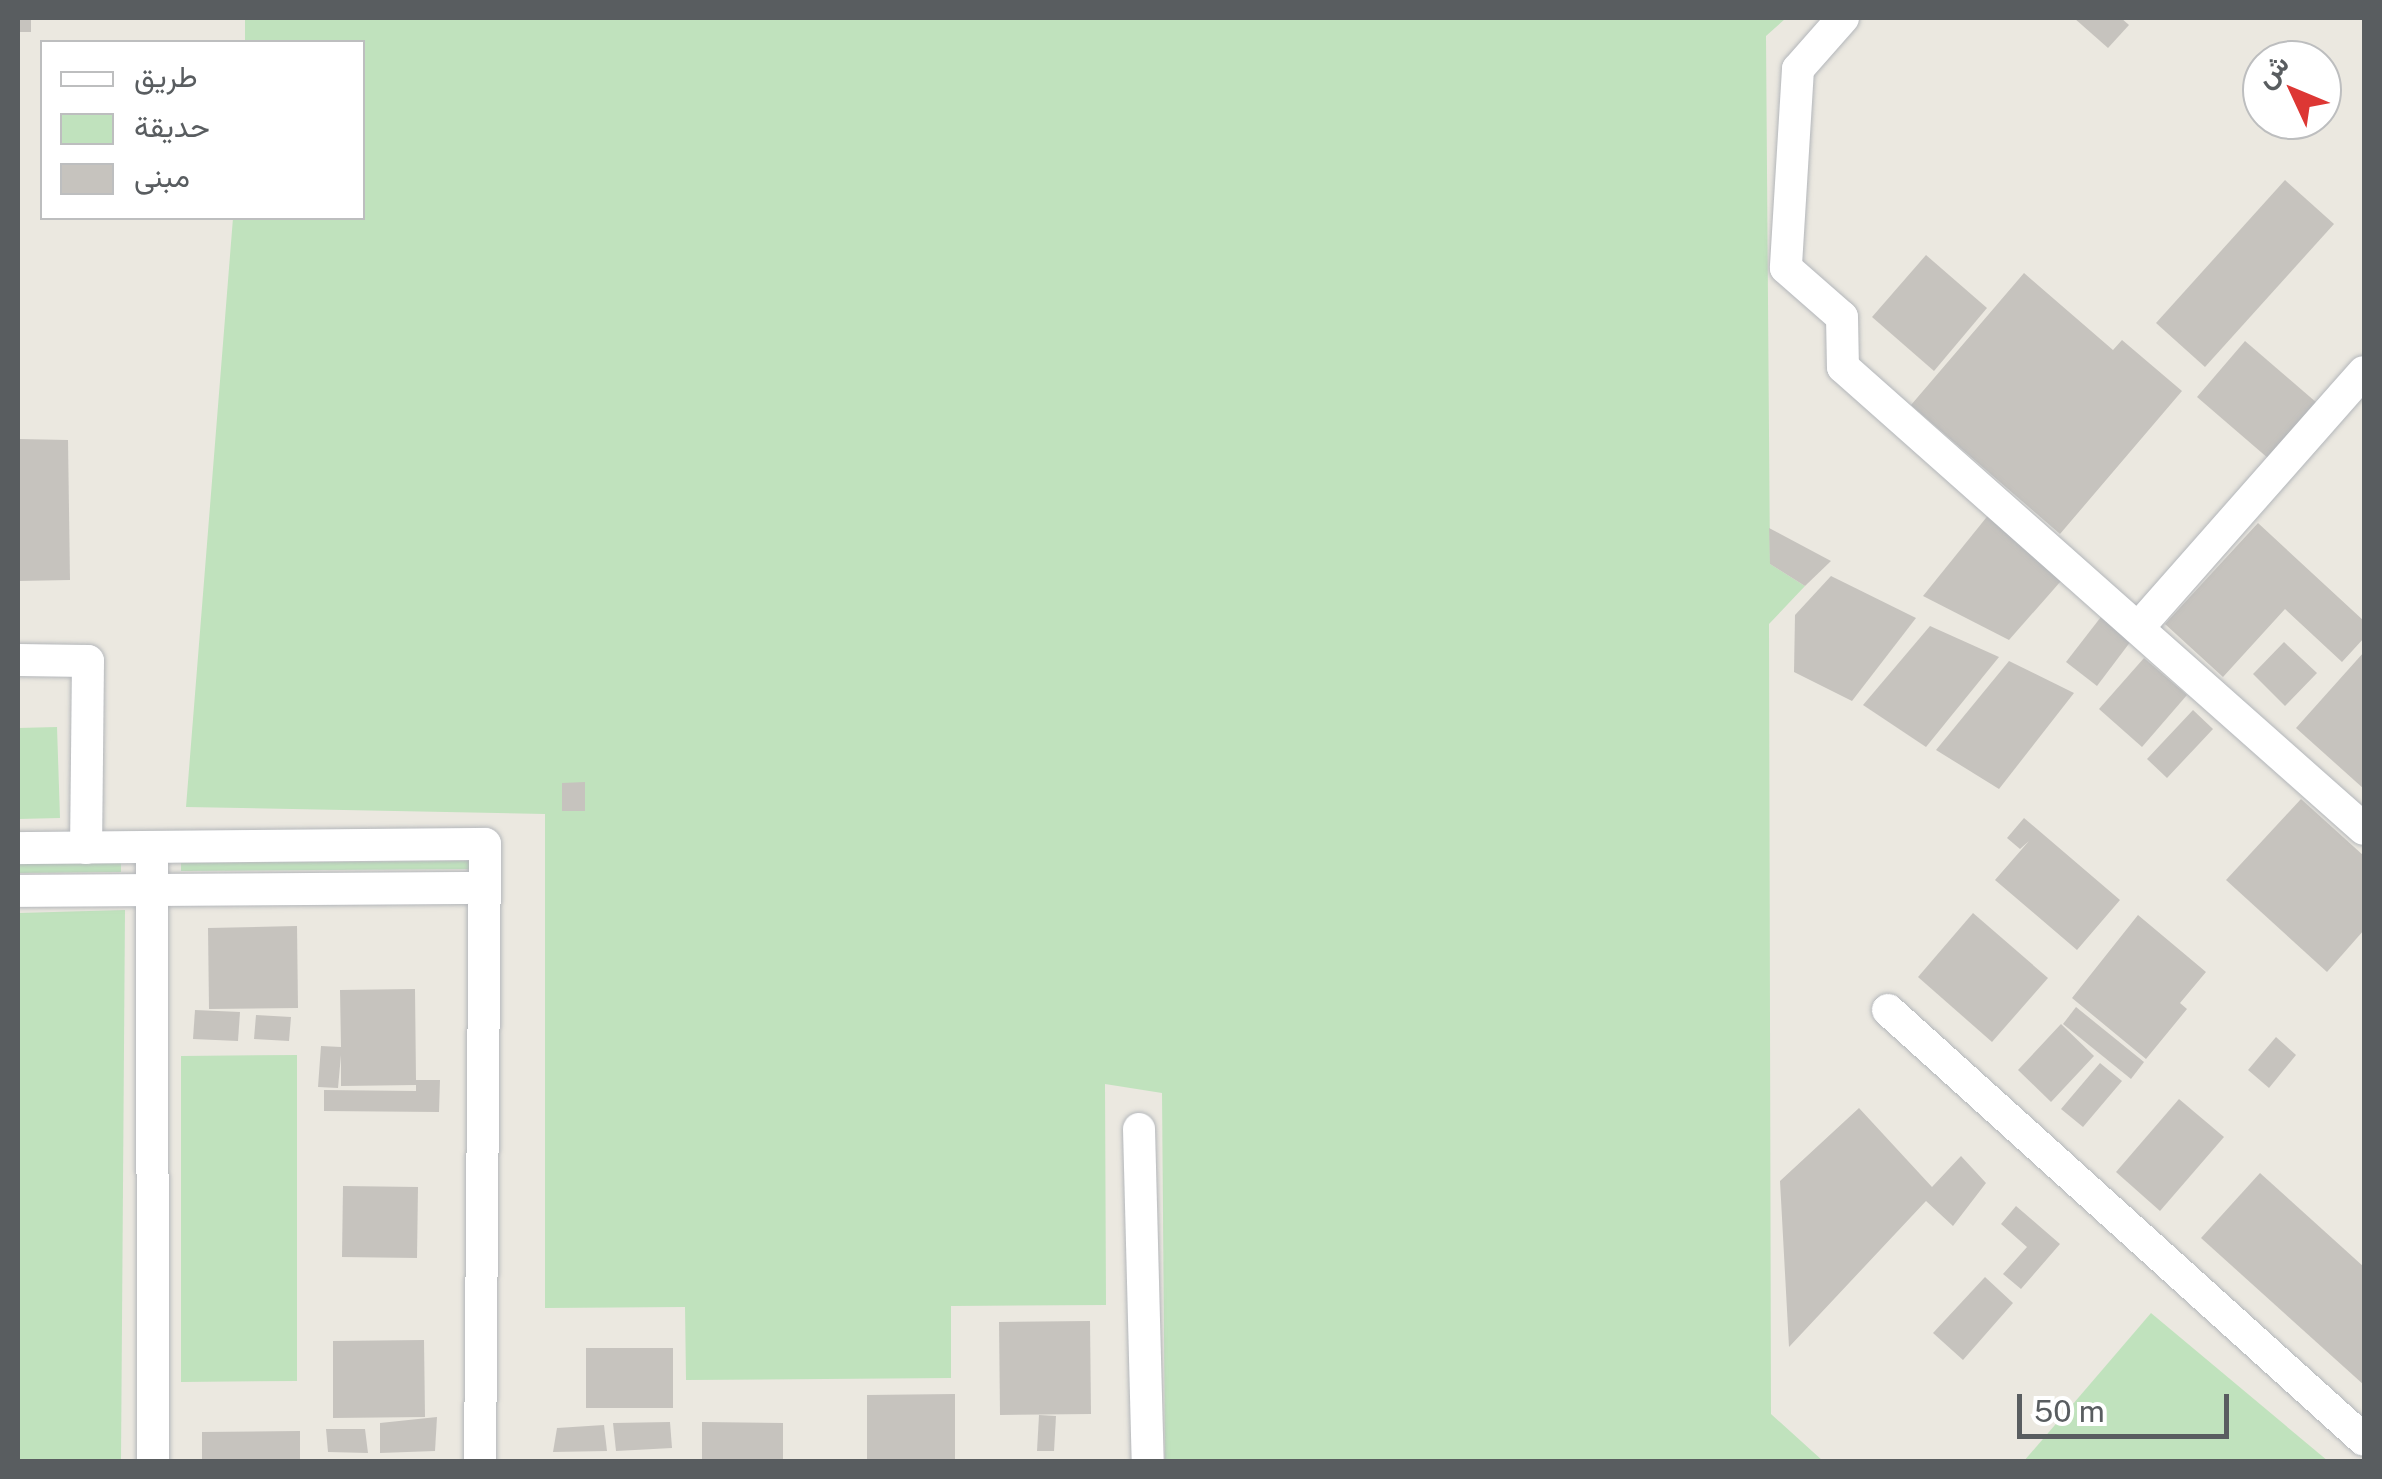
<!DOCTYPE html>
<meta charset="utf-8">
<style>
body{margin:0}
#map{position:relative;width:2382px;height:1479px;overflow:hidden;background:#ebe8e0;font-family:"Public Sans",Vazirmatn,sans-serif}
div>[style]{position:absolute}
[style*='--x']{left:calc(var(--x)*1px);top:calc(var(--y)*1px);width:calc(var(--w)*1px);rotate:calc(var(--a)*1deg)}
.green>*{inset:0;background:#c0e2bd}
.building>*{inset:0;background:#c6c3be}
.roads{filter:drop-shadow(0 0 2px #b3b6ba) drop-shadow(0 0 2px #b3b6ba)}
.street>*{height:32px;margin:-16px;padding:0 16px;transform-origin:16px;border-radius:16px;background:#fff}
span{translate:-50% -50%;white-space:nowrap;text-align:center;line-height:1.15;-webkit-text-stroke:9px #fff;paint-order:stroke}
.frame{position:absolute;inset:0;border:20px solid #595d60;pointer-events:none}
.legend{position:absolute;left:40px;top:40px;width:325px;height:180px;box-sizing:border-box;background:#fff;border:2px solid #bdbebf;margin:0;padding:12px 18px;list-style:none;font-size:30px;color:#595d60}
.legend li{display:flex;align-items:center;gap:20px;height:50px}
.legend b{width:50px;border:2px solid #bdbebf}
.north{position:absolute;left:2242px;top:40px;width:100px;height:100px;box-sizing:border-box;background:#fff;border:2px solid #bdbebf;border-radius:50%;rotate:314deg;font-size:28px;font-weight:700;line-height:40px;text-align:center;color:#595d60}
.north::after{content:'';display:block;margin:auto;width:35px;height:45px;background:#dd3734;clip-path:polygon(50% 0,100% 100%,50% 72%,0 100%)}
.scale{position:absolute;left:2017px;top:1394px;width:212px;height:45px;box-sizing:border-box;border:5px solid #595d60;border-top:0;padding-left:12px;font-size:30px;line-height:35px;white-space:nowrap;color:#595d60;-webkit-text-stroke:8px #fff;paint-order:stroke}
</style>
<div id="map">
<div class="green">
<i style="clip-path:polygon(245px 18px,1786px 18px,1766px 36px,1770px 564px,1805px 586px,1769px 624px,1771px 1414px,1823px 1461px,1165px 1461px,1162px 1093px,1105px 1084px,1106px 1305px,951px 1306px,951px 1378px,686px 1380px,685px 1307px,545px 1308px,545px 814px,186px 807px,233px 218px,362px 218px,362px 42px,245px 42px)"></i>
<i style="clip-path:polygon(57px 727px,60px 818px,18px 819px,18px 728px)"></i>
<i style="clip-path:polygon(474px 861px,474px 869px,181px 871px,181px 863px)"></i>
<i style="clip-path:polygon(121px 863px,121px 872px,18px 873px,18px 864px)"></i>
<i style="clip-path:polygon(125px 910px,121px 1461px,18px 1461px,18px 913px)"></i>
<i style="clip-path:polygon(297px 1055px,297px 1381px,181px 1382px,181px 1056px)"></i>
<i style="clip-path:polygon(2151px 1313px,2328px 1461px,2024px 1461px)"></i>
</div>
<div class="building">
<i style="clip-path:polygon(18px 18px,31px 18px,31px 32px,18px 32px)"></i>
<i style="clip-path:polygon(2074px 18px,2121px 18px,2129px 25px,2108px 48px)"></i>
<i style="clip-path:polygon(2285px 180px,2334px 224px,2205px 367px,2156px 323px)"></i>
<i style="clip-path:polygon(1926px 255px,1987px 308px,1934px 371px,1872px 317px)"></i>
<i style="clip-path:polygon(2024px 273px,2113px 350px,2122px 340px,2182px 391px,2060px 534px,1911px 405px)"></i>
<i style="clip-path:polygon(2245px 341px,2317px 403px,2269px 459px,2197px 397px)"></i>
<i style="clip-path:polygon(18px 439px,68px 440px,70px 580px,18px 581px)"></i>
<i style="clip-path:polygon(1994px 508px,2068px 573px,2009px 640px,1923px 596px)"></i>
<i style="clip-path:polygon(2258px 523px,2364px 621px,2364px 638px,2342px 662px,2285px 609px,2223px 677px,2165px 624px)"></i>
<i style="clip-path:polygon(1769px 528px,1831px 561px,1805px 586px,1770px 564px)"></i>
<i style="clip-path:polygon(1831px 576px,1916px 618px,1852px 701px,1794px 672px,1795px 615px)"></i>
<i style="clip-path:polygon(2104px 613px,2134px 637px,2097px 686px,2066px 662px)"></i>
<i style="clip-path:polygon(1930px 626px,1999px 657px,1926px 747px,1863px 705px)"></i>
<i style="clip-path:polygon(2284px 642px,2317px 673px,2285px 706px,2253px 674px)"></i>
<i style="clip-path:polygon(2364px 652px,2364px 789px,2296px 728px)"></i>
<i style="clip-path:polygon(2144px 658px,2187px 695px,2142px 747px,2099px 709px)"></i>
<i style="clip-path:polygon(2009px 661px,2074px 693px,1999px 789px,1936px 750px)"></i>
<i style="clip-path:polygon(2193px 710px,2213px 729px,2167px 778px,2147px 759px)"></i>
<i style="clip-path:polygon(585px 782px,585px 811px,562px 811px,562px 783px)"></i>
<i style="clip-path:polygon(2301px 799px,2364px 856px,2364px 930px,2327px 972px,2226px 880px)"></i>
<i style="clip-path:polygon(2024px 818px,2120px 900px,2077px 950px,1995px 880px,2029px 841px,2020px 849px,2007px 838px)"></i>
<i style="clip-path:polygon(1973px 913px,2048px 978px,1992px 1042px,1918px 977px)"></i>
<i style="clip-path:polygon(2138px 915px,2206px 972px,2180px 1003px,2187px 1009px,2146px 1059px,2072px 998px)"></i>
<i style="clip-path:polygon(297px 926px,298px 1008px,209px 1009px,208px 928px)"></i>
<i style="clip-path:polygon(415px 989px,416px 1080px,440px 1080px,439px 1112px,324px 1111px,324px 1090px,416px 1091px,416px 1085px,341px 1086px,341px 1055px,338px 1088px,318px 1087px,321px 1046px,341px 1047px,340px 990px)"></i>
<i style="clip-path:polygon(2076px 1007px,2144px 1062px,2131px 1079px,2063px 1024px)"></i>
<i style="clip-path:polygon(195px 1010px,240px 1012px,238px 1041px,193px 1039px)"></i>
<i style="clip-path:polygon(256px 1015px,291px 1017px,289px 1041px,254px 1039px)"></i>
<i style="clip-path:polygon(2061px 1024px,2094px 1056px,2051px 1102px,2018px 1070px)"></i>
<i style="clip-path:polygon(2276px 1037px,2296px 1055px,2269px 1088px,2248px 1070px)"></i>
<i style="clip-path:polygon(2100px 1063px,2122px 1081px,2083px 1127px,2061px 1109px)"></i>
<i style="clip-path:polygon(2179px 1099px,2224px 1137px,2160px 1211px,2116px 1172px)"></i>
<i style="clip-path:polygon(1859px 1108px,1932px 1187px,1961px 1156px,1986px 1183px,1953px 1226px,1926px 1201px,1789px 1347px,1780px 1181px)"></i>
<i style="clip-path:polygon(2260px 1173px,2364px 1267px,2364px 1385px,2201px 1238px)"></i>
<i style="clip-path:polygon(343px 1186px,418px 1187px,417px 1258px,342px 1257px)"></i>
<i style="clip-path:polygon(2016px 1206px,2060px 1244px,2021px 1289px,2003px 1274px,2027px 1247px,2001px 1224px)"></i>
<i style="clip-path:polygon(1985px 1277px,2013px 1303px,1963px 1360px,1933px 1333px)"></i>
<i style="clip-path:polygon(1090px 1321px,1091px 1414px,1000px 1415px,999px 1322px)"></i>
<i style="clip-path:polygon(424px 1340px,425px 1417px,333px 1418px,333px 1341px)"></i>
<i style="clip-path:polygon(586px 1348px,673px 1348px,673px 1408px,586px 1408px)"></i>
<i style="clip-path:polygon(955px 1394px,955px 1462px,867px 1462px,867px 1395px)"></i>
<i style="clip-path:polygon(1039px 1415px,1056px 1416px,1054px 1451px,1037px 1451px)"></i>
<i style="clip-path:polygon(437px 1417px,435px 1451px,380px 1453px,380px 1423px)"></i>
<i style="clip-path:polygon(670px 1422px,672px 1448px,616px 1451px,613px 1423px)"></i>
<i style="clip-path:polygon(702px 1422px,783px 1423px,783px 1462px,702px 1462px)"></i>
<i style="clip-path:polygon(604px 1425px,607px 1451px,553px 1452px,557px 1428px)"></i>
<i style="clip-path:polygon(326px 1429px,365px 1429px,368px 1453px,328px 1452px)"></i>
<i style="clip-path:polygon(300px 1431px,300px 1462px,202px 1462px,202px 1432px)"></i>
</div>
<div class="roads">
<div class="street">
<i style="--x:1843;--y:18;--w:68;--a:131.4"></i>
<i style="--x:1798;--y:69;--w:199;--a:93.5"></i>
<i style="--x:1786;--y:268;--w:74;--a:41.2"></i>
<i style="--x:1842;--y:317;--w:50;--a:88.9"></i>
<i style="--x:1843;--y:367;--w:696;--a:41.57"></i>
<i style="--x:2138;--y:628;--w:341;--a:-48.6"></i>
<i style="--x:18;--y:660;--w:70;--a:0.8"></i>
<i style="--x:88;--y:661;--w:187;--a:90.6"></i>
<i style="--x:18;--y:848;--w:467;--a:-0.5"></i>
<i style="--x:485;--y:844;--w:618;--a:90.46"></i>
<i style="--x:152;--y:848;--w:614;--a:89.91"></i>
<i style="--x:18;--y:891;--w:466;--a:-0.4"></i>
<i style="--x:1888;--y:1010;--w:641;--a:42.09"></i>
<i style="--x:1139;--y:1129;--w:333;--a:88.5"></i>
</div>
</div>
<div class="frame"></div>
<ul class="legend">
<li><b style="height:12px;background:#fff"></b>طريق</li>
<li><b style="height:28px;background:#c0e2bd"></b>حديقة</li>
<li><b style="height:28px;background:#c6c3be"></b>مبنى</li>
</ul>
<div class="north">ش</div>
<div class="scale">50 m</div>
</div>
